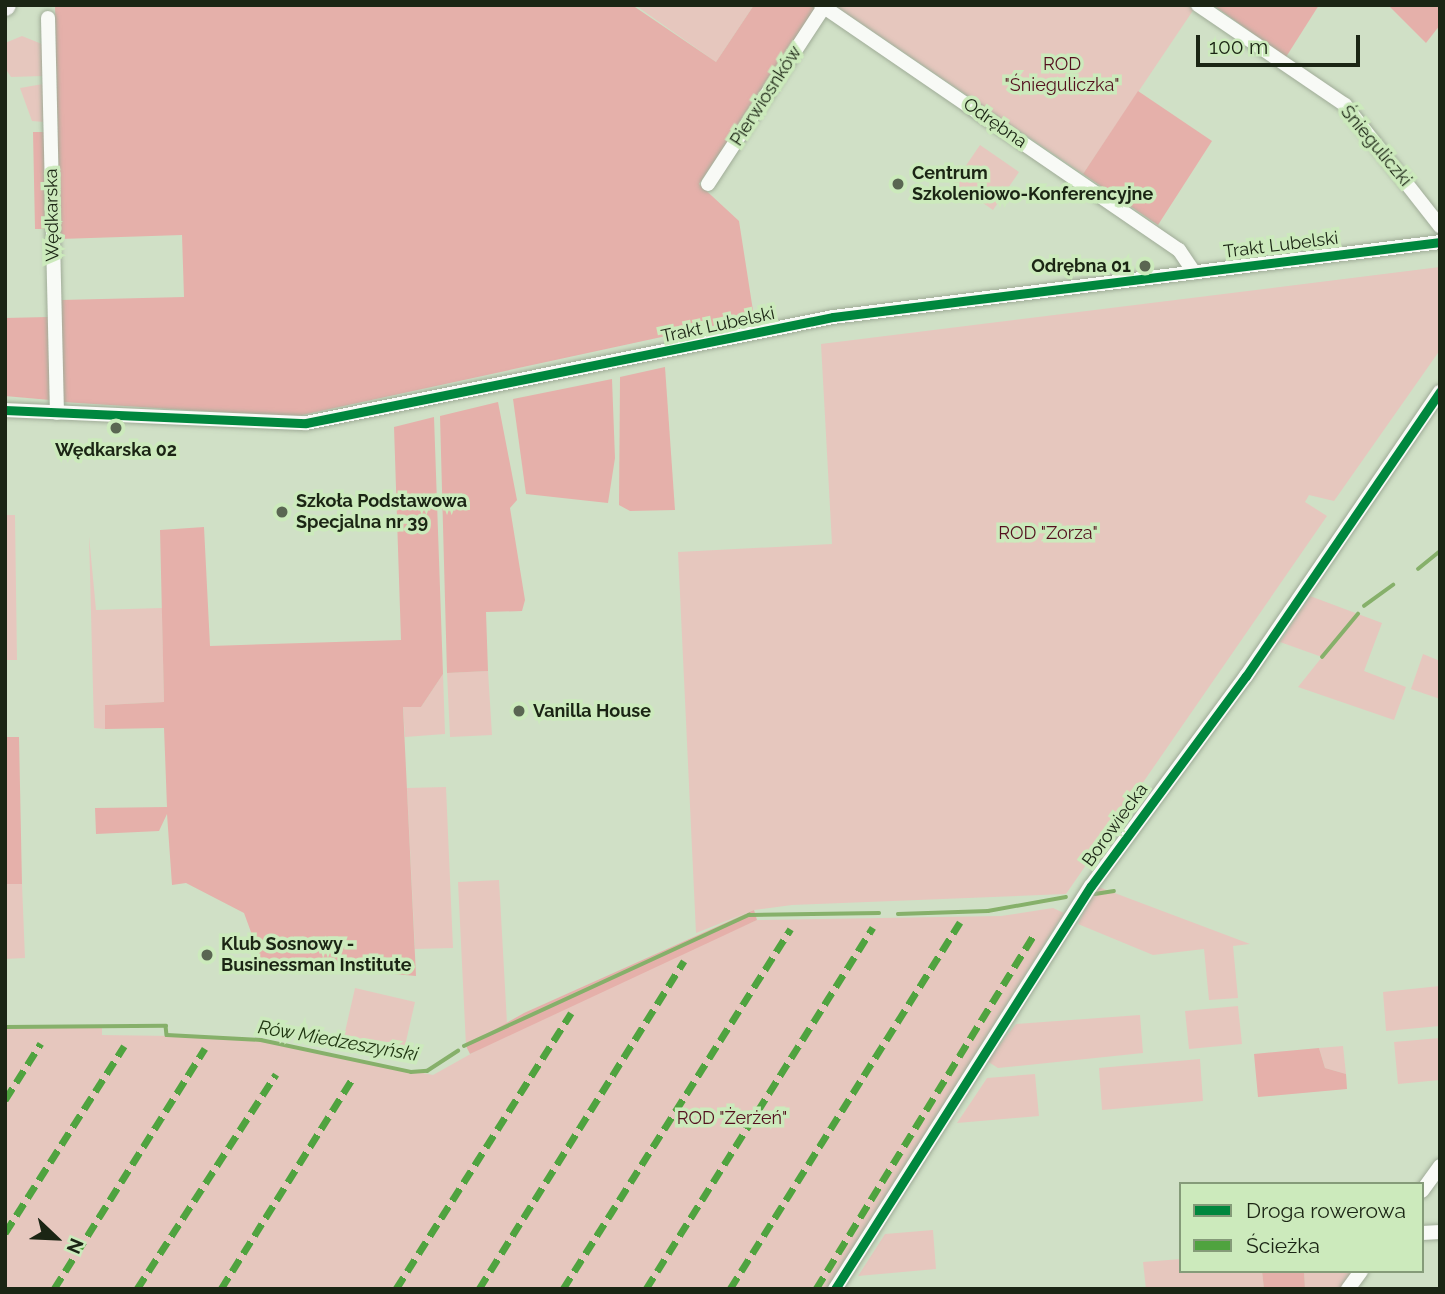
<!DOCTYPE html>
<meta charset="utf-8">
<style>
body{margin:0}
#map{position:relative;width:1445px;height:1294px;overflow:hidden;background:#d0e0c6;font-family:Raleway,sans-serif}
div>[style]{position:absolute}
[style*='--x']{left:calc(var(--x)*1px);top:calc(var(--y)*1px);width:calc(var(--w)*1px);rotate:calc(var(--a)*1deg)}
.green>*{inset:0;background:#e6c7be}
.forest>*{inset:0;background:#e5b0aa}
.stream>*{height:3.5px;margin:-1.75px;padding:0 1.75px;transform-origin:1.75px;border-radius:1.75px;background:#86b06a}
.roads{filter:drop-shadow(0 0 2px #a0ac98) drop-shadow(0 0 2px #a0ac98)}
.minor>*{height:14px;margin:-7px;padding:0 7px;transform-origin:7px;border-radius:7px;background:#f8faf6}
.major>*{height:19px;margin:-9.5px;padding:0 9.5px;transform-origin:9.5px;border-radius:9.5px;background:#f3f3f2}
.quiet>*{height:7px;margin-top:-3.5px;transform-origin:0;background:repeating-linear-gradient(90deg,#4fa33f 0 14px,transparent 0 21px)}
.cycleway>*{height:9px;margin:-4.5px;padding:0 4.5px;transform-origin:4.5px;border-radius:4.5px;background:#00873e}
.dots>*{width:19px;height:19px;translate:-50% -50%;box-sizing:border-box;border:4px solid #cceabc;border-radius:50%}
span{translate:-50% -50%;white-space:nowrap;text-align:center;line-height:1.15;-webkit-text-stroke:7px #cceabc;paint-order:stroke}
.park-label{font-size:18px;color:#54101e}
.street-label{font-size:18px;color:#1b2514}
.poi-label{font-size:18px;color:#1b2514;font-weight:700}
.left{translate:0 -50%;text-align:left}
.right{translate:-100% -50%;text-align:right}
.water-label{font-size:19px;color:#1d330e;font-style:italic}
.frame{position:absolute;inset:0;border:7px solid #1b2514;pointer-events:none}
.legend{position:absolute;left:1179px;top:1182px;width:245px;height:91px;box-sizing:border-box;background:#cceabc;border:2px solid #859b79;margin:0;padding:9px 12px;list-style:none;font-size:21px;color:#1b2514}
.legend li{display:flex;align-items:center;gap:14px;height:35px}
.legend b{width:35px;border:2px solid #859b79}
.north{position:absolute;left:21px;top:1203px;width:70px;height:70px;-webkit-text-stroke:5px #cceabc;paint-order:stroke;rotate:113deg;font-size:19px;font-weight:700;line-height:28px;text-align:center;color:#1b2514}
.north::after{content:'';display:block;margin:auto;width:24px;height:32px;background:#1b2514;clip-path:polygon(50% 0,100% 100%,50% 72%,0 100%)}
.scale{position:absolute;left:1196px;top:35px;width:164px;height:32px;box-sizing:border-box;border:4px solid #1b2514;border-top:0;padding-left:9px;font-size:21px;line-height:24px;white-space:nowrap;color:#1b2514;-webkit-text-stroke:5px #cceabc;paint-order:stroke}
</style>
<div id="map">
<div class="green">
<i style="clip-path:polygon(635px 5px,754px 5px,716px 62px)"></i>
<i style="clip-path:polygon(834px 5px,1188px 5px,1194px 9px,1083px 174px)"></i>
<i style="clip-path:polygon(22px 36px,42px 44px,43px 76px,11px 77px,5px 68px,5px 43px)"></i>
<i style="clip-path:polygon(43px 84px,44px 122px,32px 121px,20px 88px)"></i>
<i style="clip-path:polygon(980px 145px,1019px 172px,993px 210px,954px 183px)"></i>
<i style="clip-path:polygon(1440px 267px,1440px 350px,1334px 501px,1309px 495px,1305px 502px,1327px 516px,1066px 894px,792px 905px,754px 910px,696px 933px,678px 552px,832px 544px,821px 344px)"></i>
<i style="clip-path:polygon(5px 515px,15px 515px,17px 660px,5px 660px)"></i>
<i style="clip-path:polygon(89px 536px,96px 610px,162px 608px,164px 702px,105px 705px,105px 729px,94px 728px)"></i>
<i style="clip-path:polygon(1310px 596px,1382px 623px,1364px 671px,1406px 687px,1394px 720px,1298px 687px,1322px 657px,1280px 642px)"></i>
<i style="clip-path:polygon(1423px 654px,1440px 661px,1440px 699px,1411px 689px)"></i>
<i style="clip-path:polygon(488px 671px,492px 735px,450px 737px,447px 673px)"></i>
<i style="clip-path:polygon(443px 674px,445px 734px,405px 737px,403px 706px,421px 707px)"></i>
<i style="clip-path:polygon(446px 787px,453px 948px,415px 949px,407px 788px)"></i>
<i style="clip-path:polygon(499px 880px,507px 1023px,466px 1046px,458px 882px)"></i>
<i style="clip-path:polygon(5px 884px,22px 884px,25px 958px,5px 959px)"></i>
<i style="clip-path:polygon(1096px 886px,1250px 944px,1233px 946px,1238px 998px,1209px 1000px,1204px 949px,1153px 955px,1078px 924px)"></i>
<i style="clip-path:polygon(1053px 908px,1064px 913px,828px 1289px,5px 1289px,5px 1027px,102px 1026px,102px 1035px,243px 1037px,433px 1075px,526px 1023px,757px 920px,1001px 916px)"></i>
<i style="clip-path:polygon(1440px 986px,1440px 1026px,1386px 1031px,1383px 992px)"></i>
<i style="clip-path:polygon(355px 988px,415px 1002px,402px 1059px,342px 1045px)"></i>
<i style="clip-path:polygon(1238px 1006px,1242px 1044px,1189px 1049px,1185px 1011px)"></i>
<i style="clip-path:polygon(1140px 1015px,1143px 1053px,998px 1068px,987px 1061px,1016px 1024px)"></i>
<i style="clip-path:polygon(1440px 1038px,1440px 1080px,1398px 1084px,1394px 1042px)"></i>
<i style="clip-path:polygon(1343px 1046px,1346px 1074px,1325px 1068px,1319px 1048px)"></i>
<i style="clip-path:polygon(1200px 1059px,1203px 1101px,1102px 1110px,1099px 1068px)"></i>
<i style="clip-path:polygon(1035px 1074px,1039px 1116px,957px 1123px,987px 1078px)"></i>
<i style="clip-path:polygon(933px 1230px,936px 1269px,858px 1276px,885px 1234px)"></i>
<i style="clip-path:polygon(1181px 1259px,1181px 1271px,1262px 1271px,1264px 1289px,1146px 1289px,1143px 1262px)"></i>
<i style="clip-path:polygon(1304px 1271px,1356px 1271px,1343px 1289px,1305px 1289px)"></i>
</div>
<div class="forest">
<i style="clip-path:polygon(55px 5px,632px 5px,716px 62px,754px 5px,811px 5px,816px 9px,699px 184px,739px 221px,754px 317px,293px 417px,63px 402px,61px 300px,184px 297px,182px 235px,60px 239px)"></i>
<i style="clip-path:polygon(1213px 5px,1319px 5px,1286px 57px)"></i>
<i style="clip-path:polygon(1388px 5px,1440px 5px,1440px 25px,1426px 43px)"></i>
<i style="clip-path:polygon(1138px 91px,1212px 141px,1158px 225px,1083px 174px)"></i>
<i style="clip-path:polygon(33px 132px,44px 132px,46px 229px,35px 229px)"></i>
<i style="clip-path:polygon(48px 317px,50px 400px,5px 396px,5px 318px)"></i>
<i style="clip-path:polygon(665px 367px,675px 510px,630px 511px,619px 505px,620px 377px)"></i>
<i style="clip-path:polygon(612px 379px,615px 458px,608px 503px,526px 494px,513px 399px)"></i>
<i style="clip-path:polygon(498px 402px,517px 500px,510px 508px,525px 600px,522px 611px,486px 612px,488px 671px,447px 673px,440px 416px)"></i>
<i style="clip-path:polygon(434px 417px,443px 674px,421px 707px,403px 707px,416px 976px,262px 962px,244px 913px,186px 883px,172px 885px,167px 814px,159px 831px,96px 834px,95px 808px,167px 807px,164px 728px,105px 729px,105px 705px,164px 702px,160px 530px,204px 527px,210px 646px,401px 640px,394px 427px)"></i>
<i style="clip-path:polygon(5px 737px,19px 737px,22px 884px,5px 884px)"></i>
<i style="clip-path:polygon(754px 910px,757px 920px,470px 1054px,466px 1046px,524px 1013px)"></i>
<i style="clip-path:polygon(1319px 1048px,1325px 1068px,1346px 1074px,1347px 1089px,1258px 1097px,1254px 1054px)"></i>
<i style="clip-path:polygon(1262px 1271px,1304px 1271px,1305px 1289px,1264px 1289px)"></i>
</div>
<div class="stream">
<i style="--x:1418;--y:569;--w:28;--a:-39"></i>
<i style="--x:1364;--y:606;--w:36;--a:-36"></i>
<i style="--x:1322;--y:657;--w:56;--a:-50.1"></i>
<i style="--x:1095;--y:894;--w:19;--a:-9"></i>
<i style="--x:898;--y:914;--w:90;--a:-1.9"></i>
<i style="--x:988;--y:911;--w:79;--a:-10.2"></i>
<i style="--x:5;--y:1027;--w:161;--a:-0.4"></i>
<i style="--x:166;--y:1026;--w:9;--a:84"></i>
<i style="--x:167;--y:1035;--w:94;--a:3"></i>
<i style="--x:261;--y:1040;--w:153;--a:12"></i>
<i style="--x:411;--y:1072;--w:16;--a:-4"></i>
<i style="--x:427;--y:1071;--w:37;--a:-33"></i>
<i style="--x:464;--y:1046;--w:314;--a:-24.7"></i>
<i style="--x:749;--y:915;--w:130;--a:-0.9"></i>
</div>
<div class="roads">
<div class="minor">
<i style="--x:821;--y:5;--w:434;--a:34.4"></i>
<i style="--x:1179;--y:250;--w:27;--a:56"></i>
<i style="--x:1198;--y:5;--w:178;--a:34.2"></i>
<i style="--x:1345;--y:105;--w:154;--a:51.9"></i>
<i style="--x:48;--y:18;--w:395;--a:88.7"></i>
<i style="--x:708;--y:184;--w:212;--a:-56.8"></i>
<i style="--x:5;--y:410;--w:301;--a:2.5"></i>
<i style="--x:306;--y:423;--w:538;--a:-11.37"></i>
<i style="--x:833;--y:317;--w:612;--a:-7.04"></i>
<i style="--x:1422;--y:1191;--w:31;--a:-54"></i>
<i style="--x:1422;--y:1233;--w:18;--a:-3"></i>
<i style="--x:835;--y:1289;--w:477;--a:-57.6"></i>
<i style="--x:1091;--y:886;--w:261;--a:-53.6"></i>
<i style="--x:1246;--y:676;--w:344;--a:-55.7"></i>
<i style="--x:1348;--y:1289;--w:22;--a:-54"></i>
</div>
<div class="major">
<i style="--x:5;--y:6;--w:1;--a:-45"></i>
</div>
</div>
<div class="quiet">
<i style="--x:5;--y:1100;--w:67;--a:-57.7"></i>
<i style="--x:5;--y:1233;--w:222;--a:-57.5"></i>
<i style="--x:54;--y:1289;--w:284;--a:-57.9"></i>
<i style="--x:137;--y:1289;--w:256;--a:-57.1"></i>
<i style="--x:221;--y:1289;--w:248;--a:-58"></i>
<i style="--x:396;--y:1289;--w:327;--a:-57.6"></i>
<i style="--x:479;--y:1289;--w:387;--a:-58"></i>
<i style="--x:563;--y:1289;--w:426;--a:-57.7"></i>
<i style="--x:646;--y:1289;--w:427;--a:-57.9"></i>
<i style="--x:730;--y:1289;--w:433;--a:-57.9"></i>
<i style="--x:816;--y:1289;--w:417;--a:-58.4"></i>
</div>
<div class="cycleway">
<i style="--x:5;--y:410;--w:301;--a:2.5"></i>
<i style="--x:306;--y:423;--w:538;--a:-11.37"></i>
<i style="--x:833;--y:317;--w:612;--a:-7.04"></i>
<i style="--x:835;--y:1289;--w:477;--a:-57.6"></i>
<i style="--x:1091;--y:886;--w:261;--a:-53.6"></i>
<i style="--x:1246;--y:676;--w:344;--a:-55.7"></i>
</div>
<div class="dots">
<i style="left:898px;top:184px;background:#5a6652"></i>
<i style="left:1145px;top:266px;background:#5a6652"></i>
<i style="left:116px;top:428px;background:#5a6652"></i>
<i style="left:282px;top:512px;background:#5a6652"></i>
<i style="left:519px;top:711px;background:#5a6652"></i>
<i style="left:207px;top:955px;background:#5a6652"></i>
</div>
<div class="park-label">
<span style="left:1062px;top:75px">ROD<br>"Śnieguliczka"</span>
<span style="left:1048px;top:533px">ROD "Zorza"</span>
<span style="left:732px;top:1118px">ROD "Żerżeń"</span>
</div>
<div class="street-label">
<span style="left:766px;top:96px;rotate:-57deg">Pierwiosnków</span>
<span style="left:995px;top:123px;rotate:35deg">Odrębna</span>
<span style="left:1376px;top:146px;rotate:50deg">Śnieguliczki</span>
<span style="left:52px;top:215px;rotate:-91deg">Wędkarska</span>
<span style="left:1281px;top:245px;rotate:-7deg">Trakt Lubelski</span>
<span style="left:718px;top:325px;rotate:-12deg">Trakt Lubelski</span>
<span style="left:1115px;top:825px;rotate:-54deg">Borowiecka</span>
</div>
<div class="poi-label">
<span class="left" style="left:912px;top:184px">Centrum<br>Szkoleniowo-Konferencyjne</span>
<span class="right" style="left:1131px;top:266px">Odrębna 01</span>
<span style="left:116px;top:450px">Wędkarska 02</span>
<span class="left" style="left:296px;top:512px">Szkoła Podstawowa<br>Specjalna nr 39</span>
<span class="left" style="left:533px;top:711px">Vanilla House</span>
<span class="left" style="left:221px;top:955px">Klub Sosnowy -<br>Businessman Institute</span>
</div>
<div class="water-label">
<span style="left:338px;top:1041px;rotate:10deg">Rów Miedzeszyński</span>
</div>
<div class="frame"></div>
<ul class="legend">
<li><b style="height:9px;background:#00873e"></b>Droga rowerowa</li>
<li><b style="height:9px;background:#4fa33f"></b>Ścieżka</li>
</ul>
<div class="north">N</div>
<div class="scale">100 m</div>
</div>
